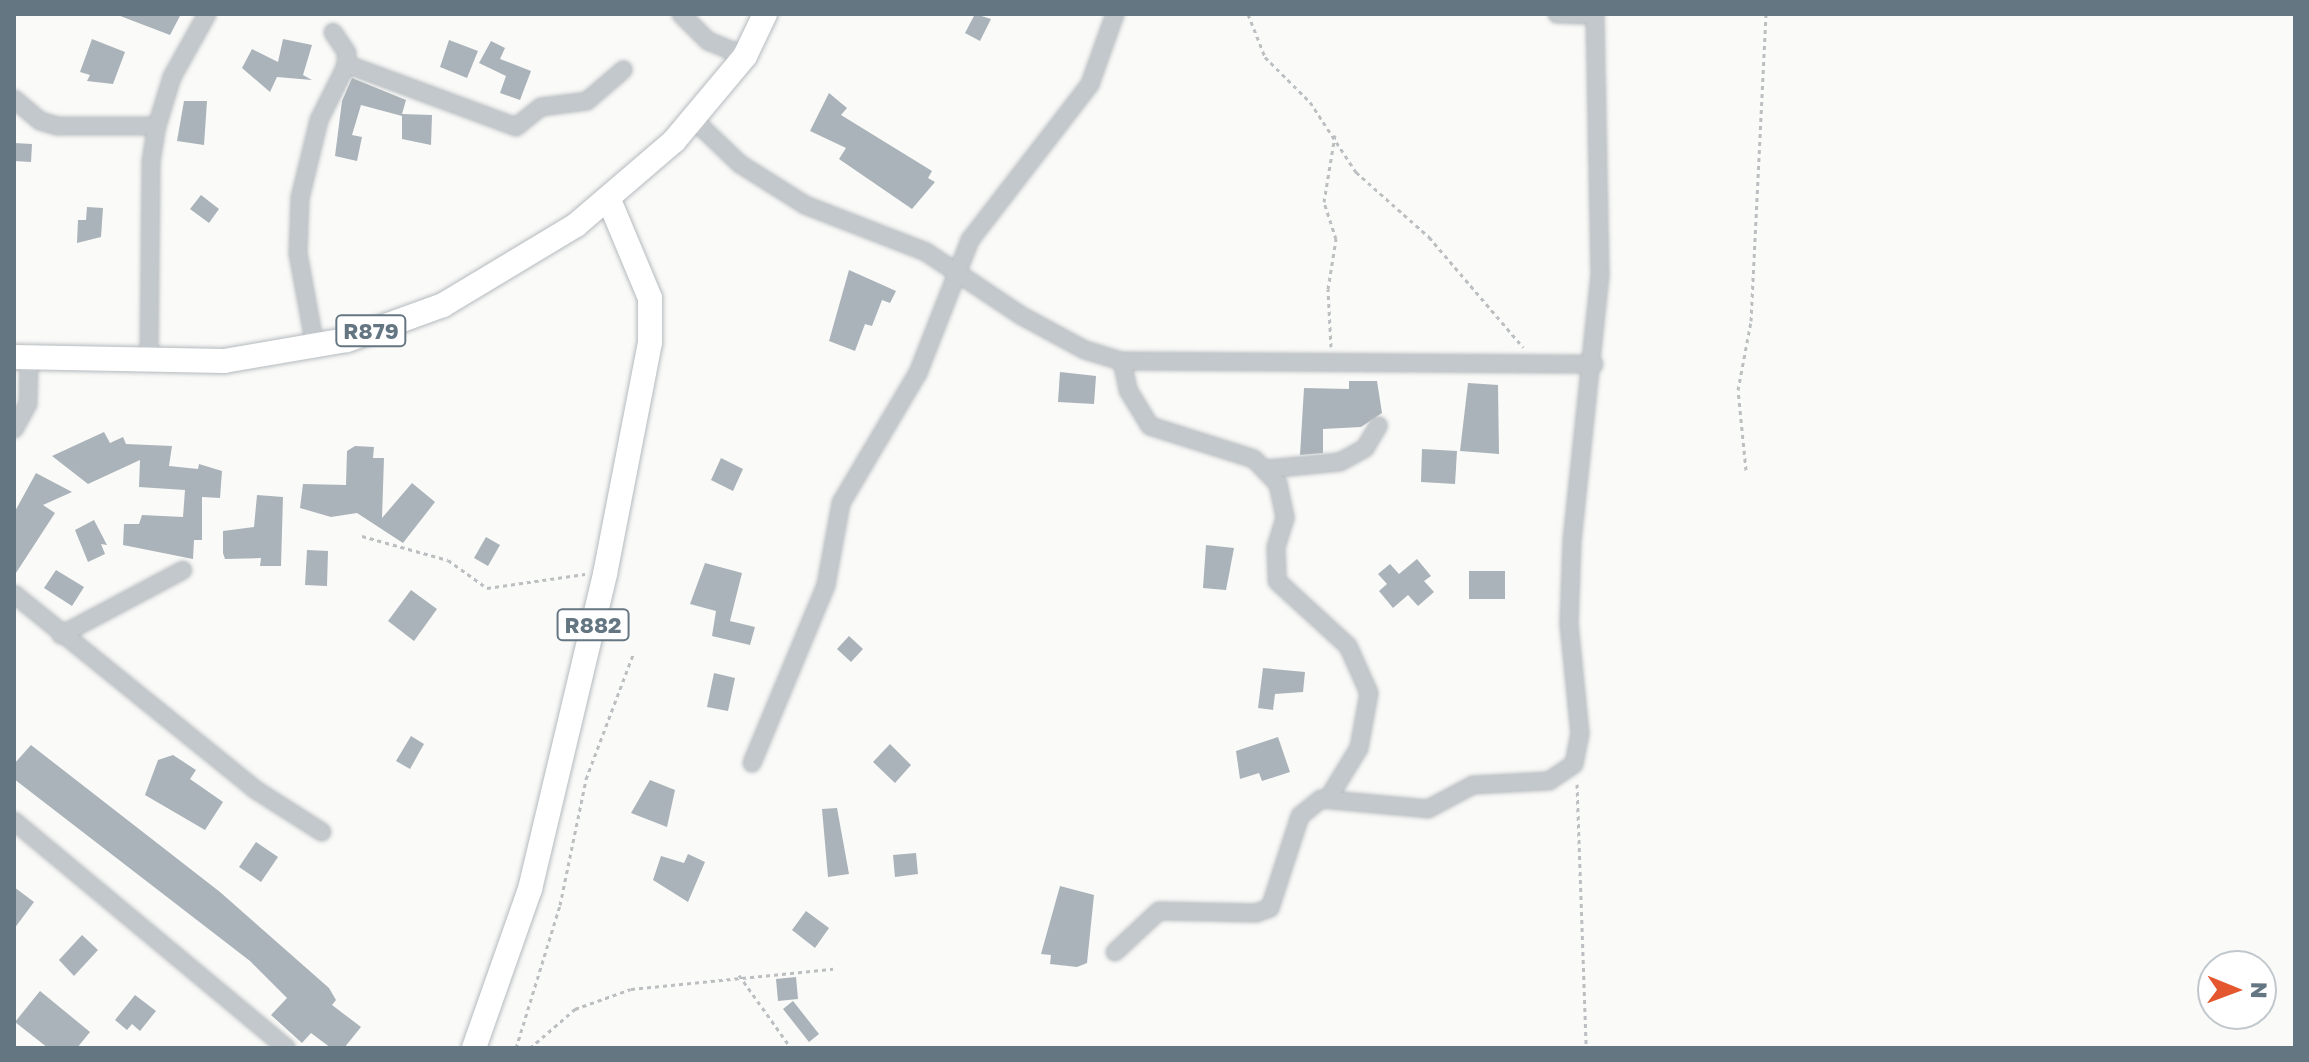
<!DOCTYPE html>
<style>
body{margin:0}
#map{position:relative;width:2309px;height:1062px;overflow:hidden;background:#fafaf8;font-family:"Golos Text",sans-serif}
div>[style]{position:absolute}
[style*='--x']{left:calc(var(--x)*1px);top:calc(var(--y)*1px);width:calc(var(--w)*1px);rotate:calc(var(--a)*1deg)}
.building>*{inset:0;background:#aab3b9}
.path>*{height:3px;margin-top:-1.5px;transform-origin:0;background:repeating-linear-gradient(90deg,#bbbfc2 0 4px,transparent 0 8px)}
.roads{filter:drop-shadow(0 0 2px #b5babe) drop-shadow(0 0 2px #b5babe)}
.street>*{height:16px;margin:-8px;padding:0 8px;transform-origin:8px;border-radius:8px;background:#c3c8cc}
.primary>*{height:24px;margin:-12px;padding:0 12px;transform-origin:12px;border-radius:12px;background:#fff}
span{translate:-50% -50%;white-space:nowrap;text-align:center;line-height:1.15;-webkit-text-stroke:8px #fff;paint-order:stroke}
.shield-label span{padding:2px 6px;background:#fff;border:2px solid;border-radius:6px;-webkit-text-stroke-width:0}
.shield-label{font-size:22px;color:#657683;font-weight:700}
.frame{position:absolute;inset:0;border:16px solid #657683;pointer-events:none}
.north{position:absolute;left:2197px;top:950px;width:80px;height:80px;box-sizing:border-box;background:#fff;border:2px solid #c1c8cd;border-radius:50%;rotate:91deg;font-size:22px;font-weight:700;line-height:32px;text-align:center;color:#657683}
.north::after{content:'';display:block;margin:auto;width:28px;height:36px;background:#e4572e;clip-path:polygon(50% 0,100% 100%,50% 72%,0 100%)}
</style>
<div id="map">
<div class="building">
<i style="clip-path:polygon(115px 14px,181px 14px,170px 35px)"></i>
<i style="clip-path:polygon(975px 14px,991px 19px,980px 41px,965px 33px)"></i>
<i style="clip-path:polygon(92px 39px,125px 52px,113px 84px,87px 81px,90px 75px,80px 72px)"></i>
<i style="clip-path:polygon(283px 39px,312px 45px,303px 75px,312px 80px,277px 77px,270px 92px,242px 68px,252px 49px,278px 62px)"></i>
<i style="clip-path:polygon(449px 40px,478px 51px,467px 78px,440px 67px)"></i>
<i style="clip-path:polygon(491px 41px,505px 48px,500px 59px,531px 71px,520px 100px,500px 93px,506px 76px,479px 63px)"></i>
<i style="clip-path:polygon(352px 78px,406px 100px,402px 114px,432px 115px,431px 145px,402px 139px,402px 116px,361px 105px,352px 135px,362px 137px,357px 161px,335px 156px,342px 101px)"></i>
<i style="clip-path:polygon(829px 93px,847px 108px,841px 115px,932px 171px,928px 178px,935px 182px,912px 209px,839px 159px,846px 148px,810px 131px)"></i>
<i style="clip-path:polygon(184px 101px,207px 101px,204px 145px,177px 141px)"></i>
<i style="clip-path:polygon(14px 143px,32px 144px,31px 162px,14px 161px)"></i>
<i style="clip-path:polygon(201px 195px,219px 209px,209px 223px,190px 209px)"></i>
<i style="clip-path:polygon(87px 207px,103px 208px,101px 237px,77px 243px,78px 220px,86px 220px)"></i>
<i style="clip-path:polygon(849px 270px,896px 291px,890px 303px,882px 300px,872px 326px,865px 324px,855px 351px,829px 341px)"></i>
<i style="clip-path:polygon(1060px 372px,1096px 376px,1094px 404px,1058px 402px)"></i>
<i style="clip-path:polygon(1349px 381px,1377px 381px,1382px 413px,1361px 427px,1323px 429px,1323px 453px,1300px 455px,1304px 388px,1349px 389px)"></i>
<i style="clip-path:polygon(1468px 383px,1498px 385px,1499px 454px,1460px 451px)"></i>
<i style="clip-path:polygon(104px 432px,110px 443px,123px 437px,126px 444px,172px 446px,169px 466px,198px 469px,199px 464px,222px 471px,220px 498px,202px 497px,202px 540px,194px 540px,193px 559px,123px 545px,124px 524px,139px 524px,142px 515px,183px 517px,185px 490px,139px 487px,140px 460px,88px 484px,52px 456px)"></i>
<i style="clip-path:polygon(355px 446px,374px 447px,373px 458px,384px 458px,382px 518px,412px 483px,435px 502px,403px 543px,357px 513px,331px 517px,300px 508px,303px 484px,346px 485px,347px 451px)"></i>
<i style="clip-path:polygon(1422px 449px,1457px 451px,1455px 484px,1421px 482px)"></i>
<i style="clip-path:polygon(721px 458px,743px 469px,733px 491px,711px 480px)"></i>
<i style="clip-path:polygon(36px 473px,72px 492px,43px 505px,55px 513px,14px 576px,14px 513px)"></i>
<i style="clip-path:polygon(257px 495px,283px 497px,281px 566px,260px 566px,261px 558px,225px 559px,223px 553px,223px 531px,254px 527px)"></i>
<i style="clip-path:polygon(94px 520px,107px 545px,101px 544px,105px 554px,88px 562px,75px 530px)"></i>
<i style="clip-path:polygon(486px 537px,500px 545px,488px 566px,474px 558px)"></i>
<i style="clip-path:polygon(1206px 545px,1234px 548px,1226px 590px,1203px 588px)"></i>
<i style="clip-path:polygon(307px 550px,328px 551px,327px 586px,305px 585px)"></i>
<i style="clip-path:polygon(1417px 559px,1431px 576px,1424px 581px,1434px 592px,1418px 606px,1408px 595px,1393px 608px,1379px 591px,1387px 584px,1378px 574px,1390px 564px,1399px 574px)"></i>
<i style="clip-path:polygon(705px 563px,742px 573px,730px 621px,755px 627px,750px 645px,712px 636px,716px 611px,690px 604px)"></i>
<i style="clip-path:polygon(56px 570px,84px 587px,72px 606px,44px 588px)"></i>
<i style="clip-path:polygon(1469px 571px,1505px 571px,1505px 599px,1469px 599px)"></i>
<i style="clip-path:polygon(411px 590px,437px 609px,414px 641px,388px 621px)"></i>
<i style="clip-path:polygon(849px 636px,863px 649px,851px 662px,837px 649px)"></i>
<i style="clip-path:polygon(1263px 668px,1305px 672px,1303px 692px,1275px 694px,1273px 710px,1258px 708px)"></i>
<i style="clip-path:polygon(714px 673px,735px 678px,728px 711px,707px 707px)"></i>
<i style="clip-path:polygon(411px 736px,424px 744px,410px 769px,396px 761px)"></i>
<i style="clip-path:polygon(1278px 737px,1290px 772px,1262px 781px,1259px 773px,1240px 779px,1236px 751px)"></i>
<i style="clip-path:polygon(890px 744px,911px 765px,895px 783px,873px 762px)"></i>
<i style="clip-path:polygon(31px 745px,220px 892px,329px 988px,336px 1000px,332px 1005px,361px 1027px,344px 1048px,331px 1048px,311px 1033px,302px 1043px,271px 1015px,287px 998px,250px 961px,14px 779px,14px 764px)"></i>
<i style="clip-path:polygon(173px 755px,196px 770px,190px 779px,223px 802px,205px 830px,145px 795px,158px 760px)"></i>
<i style="clip-path:polygon(650px 780px,675px 790px,667px 827px,631px 813px)"></i>
<i style="clip-path:polygon(837px 808px,849px 874px,828px 877px,822px 809px)"></i>
<i style="clip-path:polygon(256px 842px,278px 857px,261px 882px,239px 867px)"></i>
<i style="clip-path:polygon(916px 853px,918px 874px,895px 877px,893px 855px)"></i>
<i style="clip-path:polygon(688px 854px,705px 862px,688px 902px,653px 880px,661px 856px,684px 863px)"></i>
<i style="clip-path:polygon(1060px 886px,1094px 895px,1087px 963px,1077px 967px,1050px 964px,1051px 955px,1041px 954px)"></i>
<i style="clip-path:polygon(14px 887px,34px 902px,14px 929px)"></i>
<i style="clip-path:polygon(806px 911px,829px 928px,815px 948px,792px 930px)"></i>
<i style="clip-path:polygon(82px 935px,98px 950px,74px 976px,59px 960px)"></i>
<i style="clip-path:polygon(796px 977px,798px 999px,778px 1001px,776px 979px)"></i>
<i style="clip-path:polygon(40px 991px,90px 1032px,77px 1048px,48px 1048px,15px 1022px)"></i>
<i style="clip-path:polygon(135px 995px,156px 1011px,140px 1031px,132px 1024px,127px 1030px,115px 1020px)"></i>
<i style="clip-path:polygon(793px 1001px,819px 1034px,809px 1042px,783px 1009px)"></i>
</div>
<div class="path">
<i style="--x:1248;--y:14;--w:46;--a:68.4"></i>
<i style="--x:1265;--y:57;--w:64;--a:45"></i>
<i style="--x:1310;--y:102;--w:84;--a:56.7"></i>
<i style="--x:1356;--y:172;--w:98;--a:41.7"></i>
<i style="--x:1429;--y:237;--w:145;--a:49.5"></i>
<i style="--x:1331;--y:347;--w:58;--a:-93"></i>
<i style="--x:1328;--y:289;--w:51;--a:-80.9"></i>
<i style="--x:1336;--y:239;--w:39;--a:-108"></i>
<i style="--x:1324;--y:202;--w:68;--a:-80.7"></i>
<i style="--x:1746;--y:470;--w:80;--a:-95.7"></i>
<i style="--x:1738;--y:390;--w:70;--a:-79.3"></i>
<i style="--x:1751;--y:321;--w:307;--a:-87.2"></i>
<i style="--x:362;--y:536;--w:89;--a:15.6"></i>
<i style="--x:448;--y:560;--w:48;--a:35.7"></i>
<i style="--x:487;--y:588;--w:99;--a:-8.1"></i>
<i style="--x:1577;--y:784;--w:264;--a:88"></i>
<i style="--x:739;--y:975;--w:90;--a:54.5"></i>
<i style="--x:516;--y:1048;--w:150;--a:-72.9"></i>
<i style="--x:560;--y:905;--w:129;--a:-78.3"></i>
<i style="--x:586;--y:779;--w:136;--a:-69.3"></i>
<i style="--x:530;--y:1048;--w:60;--a:-40.9"></i>
<i style="--x:575;--y:1009;--w:59;--a:-19.7"></i>
<i style="--x:631;--y:989;--w:203;--a:-5.7"></i>
</div>
<div class="roads">
<div class="street">
<i style="--x:681;--y:14;--w:38;--a:45"></i>
<i style="--x:708;--y:41;--w:40;--a:22"></i>
<i style="--x:1557;--y:14;--w:38;--a:2"></i>
<i style="--x:346;--y:64;--w:181;--a:20.3"></i>
<i style="--x:516;--y:127;--w:32;--a:-39"></i>
<i style="--x:541;--y:107;--w:46;--a:-7.4"></i>
<i style="--x:587;--y:101;--w:48;--a:-40.7"></i>
<i style="--x:14;--y:99;--w:34;--a:40"></i>
<i style="--x:40;--y:121;--w:19;--a:16"></i>
<i style="--x:58;--y:126;--w:99;--a:0"></i>
<i style="--x:694;--y:120;--w:64;--a:43.7"></i>
<i style="--x:740;--y:164;--w:77;--a:32.2"></i>
<i style="--x:805;--y:205;--w:130;--a:21.2"></i>
<i style="--x:926;--y:252;--w:115;--a:33.7"></i>
<i style="--x:1022;--y:316;--w:72;--a:28.4"></i>
<i style="--x:1085;--y:350;--w:39;--a:17"></i>
<i style="--x:1122;--y:361;--w:472;--a:0.4"></i>
<i style="--x:315;--y:346;--w:95;--a:-100.4"></i>
<i style="--x:298;--y:253;--w:55;--a:-87.9"></i>
<i style="--x:300;--y:198;--w:80;--a:-76.3"></i>
<i style="--x:319;--y:120;--w:58;--a:-63.4"></i>
<i style="--x:345;--y:68;--w:15;--a:-82"></i>
<i style="--x:347;--y:53;--w:25;--a:-124"></i>
<i style="--x:149;--y:358;--w:196;--a:-89.4"></i>
<i style="--x:151;--y:162;--w:36;--a:-81"></i>
<i style="--x:157;--y:126;--w:51;--a:-73"></i>
<i style="--x:172;--y:77;--w:72;--a:-60.9"></i>
<i style="--x:1122;--y:361;--w:30;--a:78"></i>
<i style="--x:1128;--y:390;--w:42;--a:58.6"></i>
<i style="--x:1150;--y:426;--w:109;--a:17.6"></i>
<i style="--x:1254;--y:459;--w:35;--a:46"></i>
<i style="--x:1278;--y:484;--w:35;--a:78"></i>
<i style="--x:1285;--y:518;--w:30;--a:107"></i>
<i style="--x:1276;--y:547;--w:34;--a:88"></i>
<i style="--x:1277;--y:581;--w:96;--a:42.5"></i>
<i style="--x:1348;--y:646;--w:51;--a:65.9"></i>
<i style="--x:1369;--y:693;--w:56;--a:100.3"></i>
<i style="--x:1359;--y:748;--w:57;--a:121.5"></i>
<i style="--x:14;--y:429;--w:29;--a:-61"></i>
<i style="--x:28;--y:404;--w:46;--a:-88.8"></i>
<i style="--x:1267;--y:469;--w:73;--a:-5.5"></i>
<i style="--x:1340;--y:462;--w:29;--a:-29"></i>
<i style="--x:1365;--y:448;--w:26;--a:-59"></i>
<i style="--x:14;--y:594;--w:311;--a:39"></i>
<i style="--x:256;--y:790;--w:78;--a:32.5"></i>
<i style="--x:61;--y:635;--w:138;--a:-28"></i>
<i style="--x:752;--y:763;--w:193;--a:-67.4"></i>
<i style="--x:826;--y:585;--w:83;--a:-79.6"></i>
<i style="--x:841;--y:503;--w:151;--a:-59.4"></i>
<i style="--x:918;--y:373;--w:143;--a:-68.6"></i>
<i style="--x:970;--y:240;--w:197;--a:-52.4"></i>
<i style="--x:1090;--y:84;--w:74;--a:-70.3"></i>
<i style="--x:14;--y:821;--w:354;--a:39.8"></i>
<i style="--x:1115;--y:952;--w:60;--a:-43"></i>
<i style="--x:1159;--y:911;--w:97;--a:1.2"></i>
<i style="--x:1256;--y:913;--w:15;--a:-20"></i>
<i style="--x:1270;--y:908;--w:97;--a:-71.9"></i>
<i style="--x:1300;--y:816;--w:27;--a:-39"></i>
<i style="--x:1321;--y:799;--w:107;--a:5.3"></i>
<i style="--x:1428;--y:809;--w:51;--a:-28.1"></i>
<i style="--x:1473;--y:785;--w:76;--a:-3"></i>
<i style="--x:1549;--y:781;--w:30;--a:-34"></i>
<i style="--x:1574;--y:764;--w:31;--a:-79"></i>
<i style="--x:1580;--y:734;--w:111;--a:-95.7"></i>
<i style="--x:1569;--y:624;--w:83;--a:-87.9"></i>
<i style="--x:1572;--y:541;--w:266;--a:-84"></i>
<i style="--x:1600;--y:276;--w:262;--a:-91.1"></i>
</div>
<div class="primary">
<i style="--x:14;--y:357;--w:210;--a:1.1"></i>
<i style="--x:224;--y:361;--w:125;--a:-9.7"></i>
<i style="--x:347;--y:340;--w:102;--a:-20"></i>
<i style="--x:443;--y:305;--w:155;--a:-31"></i>
<i style="--x:576;--y:225;--w:129;--a:-40.6"></i>
<i style="--x:674;--y:141;--w:111;--a:-50.1"></i>
<i style="--x:745;--y:56;--w:47;--a:-64.5"></i>
<i style="--x:474;--y:1048;--w:169;--a:-70.6"></i>
<i style="--x:530;--y:889;--w:324;--a:-76.6"></i>
<i style="--x:605;--y:574;--w:236;--a:-79"></i>
<i style="--x:650;--y:342;--w:44;--a:-90"></i>
<i style="--x:650;--y:298;--w:106;--a:-112.7"></i>
</div>
</div>
<div class="shield-label">
<span style="left:371px;top:331px">R879</span>
<span style="left:593px;top:625px">R882</span>
</div>
<div class="frame"></div>
<div class="north">N</div>
</div>
